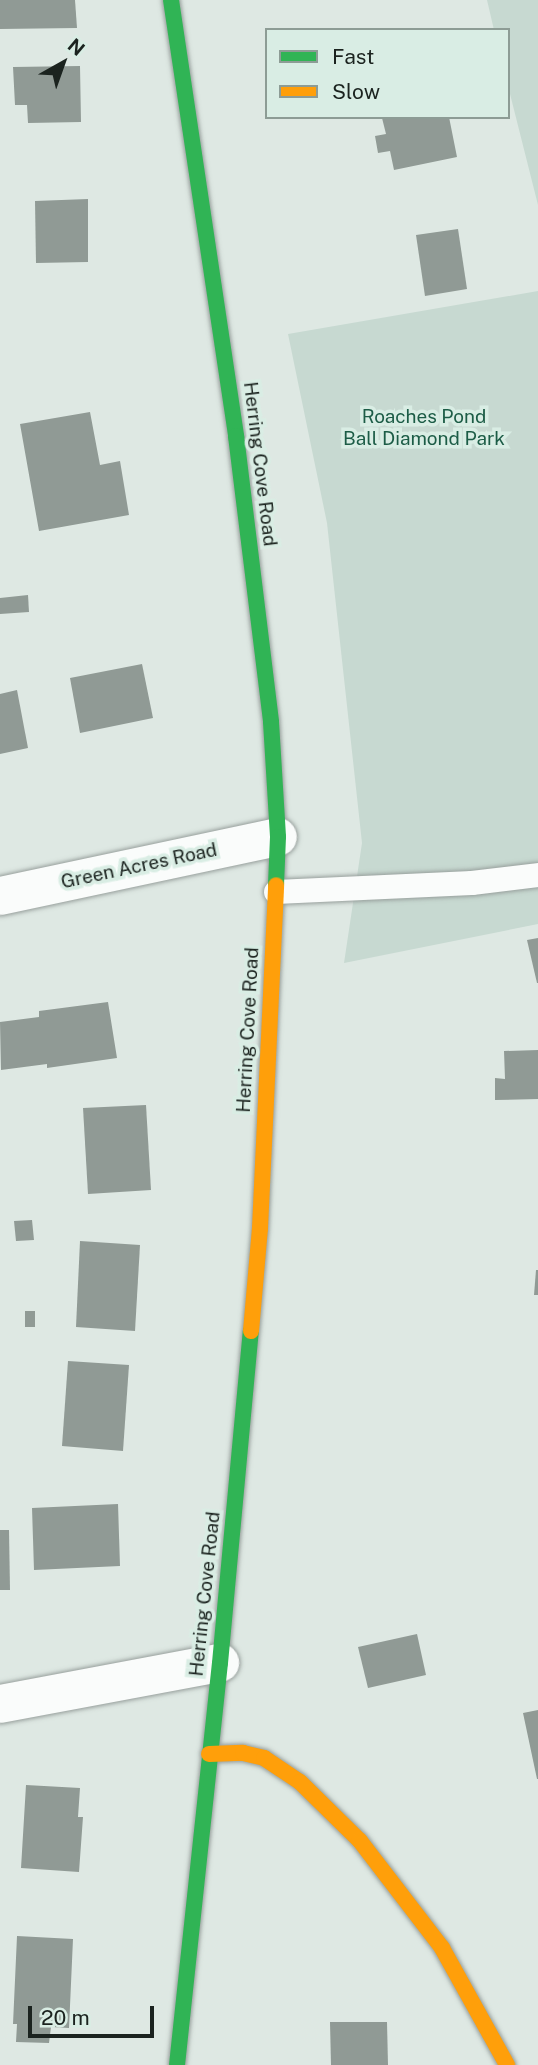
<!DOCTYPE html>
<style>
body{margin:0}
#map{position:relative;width:538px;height:2065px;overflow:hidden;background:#dee8e3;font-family:"Public Sans",sans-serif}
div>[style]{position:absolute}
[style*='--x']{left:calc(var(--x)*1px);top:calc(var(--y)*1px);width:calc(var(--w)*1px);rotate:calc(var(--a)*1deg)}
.green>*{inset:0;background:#c7d9d1}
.building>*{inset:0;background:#909a95}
.roads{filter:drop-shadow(0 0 2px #98a09d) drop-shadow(0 0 2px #98a09d)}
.lane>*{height:24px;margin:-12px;padding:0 12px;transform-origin:12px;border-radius:12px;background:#fafcfb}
.street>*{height:38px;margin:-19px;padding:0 19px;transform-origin:19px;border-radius:19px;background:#fafcfb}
.fast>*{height:16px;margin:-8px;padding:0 8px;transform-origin:8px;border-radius:8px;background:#30b455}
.slow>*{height:16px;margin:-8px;padding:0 8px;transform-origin:8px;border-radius:8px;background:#ff9f0a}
span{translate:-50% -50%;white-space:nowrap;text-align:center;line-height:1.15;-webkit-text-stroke:7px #d9ede4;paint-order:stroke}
.park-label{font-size:19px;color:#1c5c46}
.street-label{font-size:19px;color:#1b231f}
.legend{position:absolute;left:265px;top:28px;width:245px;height:91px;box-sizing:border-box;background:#d9ede4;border:2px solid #8d9c95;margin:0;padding:9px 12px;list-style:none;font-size:21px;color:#1b231f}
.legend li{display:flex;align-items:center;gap:14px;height:35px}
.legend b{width:35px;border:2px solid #8d9c95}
.north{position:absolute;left:28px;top:28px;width:70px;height:70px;-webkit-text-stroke:5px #d9ede4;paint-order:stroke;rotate:40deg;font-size:19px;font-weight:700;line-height:28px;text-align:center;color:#1b231f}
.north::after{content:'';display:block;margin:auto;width:24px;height:32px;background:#1b231f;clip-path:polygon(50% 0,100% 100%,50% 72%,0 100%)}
.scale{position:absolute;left:28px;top:2006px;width:126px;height:32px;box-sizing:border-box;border:4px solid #1b231f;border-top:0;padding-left:9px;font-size:21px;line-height:24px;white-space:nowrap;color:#1b231f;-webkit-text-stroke:5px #d9ede4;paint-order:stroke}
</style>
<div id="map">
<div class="green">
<i style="clip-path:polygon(487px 0,538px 0,538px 205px,508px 86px,508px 30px,494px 30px)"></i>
<i style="clip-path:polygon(538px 291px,538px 924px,344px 963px,362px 843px,327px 523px,288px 334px)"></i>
</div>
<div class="building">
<i style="clip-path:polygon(0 0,75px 0,77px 28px,0 29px)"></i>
<i style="clip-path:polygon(80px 66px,81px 122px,28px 123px,27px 105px,15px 105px,13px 67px)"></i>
<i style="clip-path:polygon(449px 117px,457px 157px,394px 170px,390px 151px,378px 153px,375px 136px,386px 134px,382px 118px)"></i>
<i style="clip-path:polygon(88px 199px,88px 262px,36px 263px,35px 201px)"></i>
<i style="clip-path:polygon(458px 229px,467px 289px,425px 296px,416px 235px)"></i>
<i style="clip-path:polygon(90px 412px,100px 465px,120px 461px,129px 515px,39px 531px,20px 424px)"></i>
<i style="clip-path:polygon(28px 595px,29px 612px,0 614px,0 598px)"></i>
<i style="clip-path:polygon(142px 664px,153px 718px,80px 733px,70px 678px)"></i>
<i style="clip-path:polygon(17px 690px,28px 748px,0 754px,0 694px)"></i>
<i style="clip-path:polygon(538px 938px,538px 983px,537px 983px,527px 940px)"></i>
<i style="clip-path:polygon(108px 1002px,117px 1058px,47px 1068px,47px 1064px,1px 1070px,0 1022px,39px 1017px,39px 1011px)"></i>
<i style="clip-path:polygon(538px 1050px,538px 1099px,495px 1100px,495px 1078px,505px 1079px,504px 1051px)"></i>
<i style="clip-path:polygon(146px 1105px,151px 1190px,88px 1194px,83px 1108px)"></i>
<i style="clip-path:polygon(32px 1220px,34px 1240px,16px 1241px,14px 1221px)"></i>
<i style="clip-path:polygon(80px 1241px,140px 1245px,135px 1331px,76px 1327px)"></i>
<i style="clip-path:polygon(536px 1270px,538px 1270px,538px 1295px,534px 1295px)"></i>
<i style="clip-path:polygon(25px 1311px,35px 1311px,35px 1327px,25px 1327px)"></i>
<i style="clip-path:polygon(68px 1361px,129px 1365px,123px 1451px,62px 1446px)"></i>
<i style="clip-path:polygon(118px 1504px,120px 1566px,34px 1570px,32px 1508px)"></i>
<i style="clip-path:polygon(0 1530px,9px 1530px,10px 1590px,0 1590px)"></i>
<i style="clip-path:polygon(417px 1634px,426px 1675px,368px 1688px,358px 1647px)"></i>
<i style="clip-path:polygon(538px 1710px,538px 1779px,537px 1779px,523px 1713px)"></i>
<i style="clip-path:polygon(26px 1785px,80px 1788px,78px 1817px,83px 1817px,79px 1872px,21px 1868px)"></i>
<i style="clip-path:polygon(17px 1936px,73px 1939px,69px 2028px,51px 2027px,49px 2043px,16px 2042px,17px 2024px,13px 2024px)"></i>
<i style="clip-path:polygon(330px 2022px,387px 2022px,388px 2065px,331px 2065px)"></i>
</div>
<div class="roads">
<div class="lane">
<i style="--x:276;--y:892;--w:196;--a:-2.6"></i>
<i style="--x:472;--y:883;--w:66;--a:-6.9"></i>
</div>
<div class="street">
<i style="--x:0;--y:896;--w:284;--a:-12"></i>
<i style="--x:0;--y:1704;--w:224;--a:-10.6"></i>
</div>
<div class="fast">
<i style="--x:171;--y:0;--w:441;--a:81.5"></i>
<i style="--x:236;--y:436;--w:288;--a:83"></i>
<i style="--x:271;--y:722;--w:115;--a:86.5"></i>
<i style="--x:278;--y:837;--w:48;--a:92.4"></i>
<i style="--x:177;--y:2065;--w:404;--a:-83.9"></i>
<i style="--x:220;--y:1663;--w:333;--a:-84.7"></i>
</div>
<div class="slow">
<i style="--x:251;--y:1331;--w:103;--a:-85"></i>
<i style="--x:260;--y:1228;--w:343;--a:-87.3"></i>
<i style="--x:209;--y:1754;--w:34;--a:-2"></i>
<i style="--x:243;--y:1753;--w:22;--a:13"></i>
<i style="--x:264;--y:1758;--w:43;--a:33.7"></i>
<i style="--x:300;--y:1782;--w:84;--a:44.5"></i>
<i style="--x:360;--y:1841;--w:135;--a:52.5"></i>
<i style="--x:442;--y:1948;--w:134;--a:60.9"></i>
</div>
</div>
<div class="park-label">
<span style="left:424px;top:428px">Roaches Pond<br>Ball Diamond Park</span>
</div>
<div class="street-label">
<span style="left:260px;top:464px;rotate:83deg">Herring Cove Road</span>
<span style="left:139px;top:866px;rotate:-12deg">Green Acres Road</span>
<span style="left:248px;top:1030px;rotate:-87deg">Herring Cove Road</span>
<span style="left:205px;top:1594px;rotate:-84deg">Herring Cove Road</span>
</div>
<ul class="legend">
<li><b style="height:9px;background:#30b455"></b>Fast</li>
<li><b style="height:9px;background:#ff9f0a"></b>Slow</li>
</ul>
<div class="north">N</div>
<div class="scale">20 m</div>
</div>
